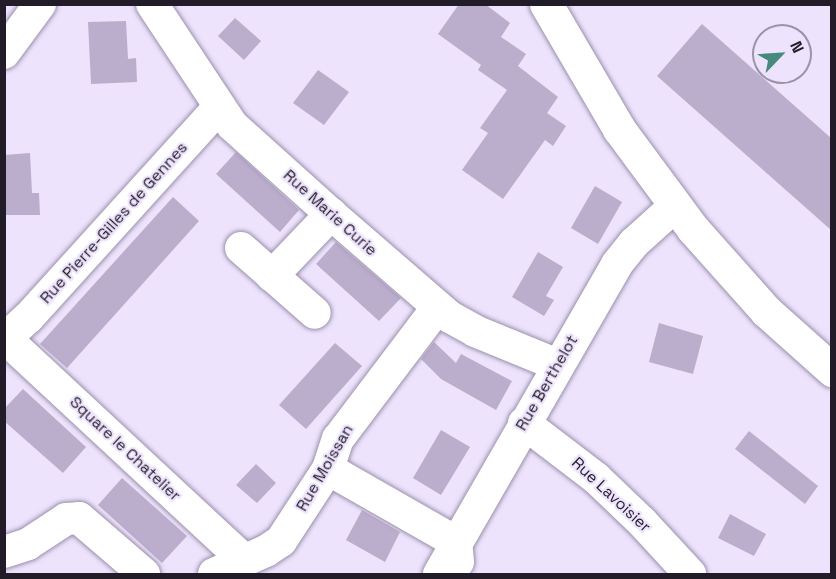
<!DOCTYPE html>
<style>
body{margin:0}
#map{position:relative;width:836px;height:579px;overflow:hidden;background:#ede3fc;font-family:"Space Grotesk",sans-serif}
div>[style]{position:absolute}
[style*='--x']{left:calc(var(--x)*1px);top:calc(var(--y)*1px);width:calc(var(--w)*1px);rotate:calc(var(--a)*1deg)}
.building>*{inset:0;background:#bbaecc}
.roads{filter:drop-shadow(0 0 2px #9b8fac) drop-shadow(0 0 2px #9b8fac)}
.minor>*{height:32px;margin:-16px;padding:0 16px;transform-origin:16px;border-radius:16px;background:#fff}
.major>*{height:33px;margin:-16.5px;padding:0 16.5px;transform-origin:16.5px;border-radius:16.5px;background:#fff}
span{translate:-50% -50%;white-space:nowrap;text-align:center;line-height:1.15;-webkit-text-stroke:4.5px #ede3fc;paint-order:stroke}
.street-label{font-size:16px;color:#211c27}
.frame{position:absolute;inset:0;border:6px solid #211c27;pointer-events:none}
.north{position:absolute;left:752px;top:24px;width:60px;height:60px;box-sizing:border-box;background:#ede3fc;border:2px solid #9b93a7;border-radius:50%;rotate:65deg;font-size:16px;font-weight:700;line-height:24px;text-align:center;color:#211c27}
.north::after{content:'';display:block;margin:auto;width:21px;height:27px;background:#468a7e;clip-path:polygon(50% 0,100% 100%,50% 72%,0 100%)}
</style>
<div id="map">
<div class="building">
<i style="clip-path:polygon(459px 4px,485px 4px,510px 23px,501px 37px,526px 54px,518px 66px,558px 97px,547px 113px,566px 126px,553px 146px,545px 140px,503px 199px,462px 170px,488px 133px,480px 128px,507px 90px,478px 70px,481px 65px,438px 34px)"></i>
<i style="clip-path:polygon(235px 18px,261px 41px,244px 60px,218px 36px)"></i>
<i style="clip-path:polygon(126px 21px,128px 59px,136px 58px,137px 82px,91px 84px,88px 22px)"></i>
<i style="clip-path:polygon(702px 24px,831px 138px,831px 230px,657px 76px)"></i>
<i style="clip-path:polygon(318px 70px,349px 92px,324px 125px,293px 103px)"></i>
<i style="clip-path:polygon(236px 152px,299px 210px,280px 232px,216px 174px)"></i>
<i style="clip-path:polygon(30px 153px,32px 193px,39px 193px,40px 215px,4px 215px,4px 155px)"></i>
<i style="clip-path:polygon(595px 186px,622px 202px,598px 244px,571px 228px)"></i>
<i style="clip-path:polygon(173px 197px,199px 221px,67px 368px,40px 344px)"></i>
<i style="clip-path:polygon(336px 242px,401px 298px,379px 321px,316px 264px)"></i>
<i style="clip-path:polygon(538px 252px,563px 267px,546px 296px,554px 300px,544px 316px,512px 297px)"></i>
<i style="clip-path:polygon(659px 323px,703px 336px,693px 374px,649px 362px)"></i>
<i style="clip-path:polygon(434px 342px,456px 363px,461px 354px,512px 381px,496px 410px,441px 379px,421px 359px)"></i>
<i style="clip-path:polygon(335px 343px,362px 366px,306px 429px,279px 405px)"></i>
<i style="clip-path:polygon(23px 389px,86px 447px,63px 473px,4px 421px,4px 409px)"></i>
<i style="clip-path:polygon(441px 430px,470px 447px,441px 495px,413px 478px)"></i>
<i style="clip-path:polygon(749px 431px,818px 486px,805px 504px,735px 449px)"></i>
<i style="clip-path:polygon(256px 464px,276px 483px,257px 503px,236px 485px)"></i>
<i style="clip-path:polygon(122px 478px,187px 536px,162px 563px,98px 505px)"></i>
<i style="clip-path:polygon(362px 510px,400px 532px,385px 562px,346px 540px)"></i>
<i style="clip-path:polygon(730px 514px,766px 534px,754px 556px,718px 538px)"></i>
</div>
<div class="roads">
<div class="minor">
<i style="--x:152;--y:4;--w:145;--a:56.5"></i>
<i style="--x:232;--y:125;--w:133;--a:42"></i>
<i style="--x:331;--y:214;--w:157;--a:40.9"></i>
<i style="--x:450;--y:317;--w:29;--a:29"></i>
<i style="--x:475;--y:331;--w:90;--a:22.3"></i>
<i style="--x:4;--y:53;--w:61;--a:-53.7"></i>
<i style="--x:241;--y:248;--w:98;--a:41.3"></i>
<i style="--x:272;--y:276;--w:86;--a:-46.4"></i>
<i style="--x:4;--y:337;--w:328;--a:42.9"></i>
<i style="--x:4;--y:340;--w:33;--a:-43"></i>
<i style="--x:28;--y:318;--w:285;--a:-47.8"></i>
<i style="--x:524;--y:423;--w:91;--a:37.4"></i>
<i style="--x:596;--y:478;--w:64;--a:43.7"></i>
<i style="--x:642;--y:522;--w:71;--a:47.3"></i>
<i style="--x:328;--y:469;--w:147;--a:29.7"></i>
<i style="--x:456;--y:542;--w:20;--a:84"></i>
<i style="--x:4;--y:552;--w:25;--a:-18"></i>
<i style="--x:28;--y:544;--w:45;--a:-33.3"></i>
<i style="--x:66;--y:519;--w:13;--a:-4"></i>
<i style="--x:79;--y:518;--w:86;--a:40.7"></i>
<i style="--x:214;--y:574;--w:57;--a:-23.9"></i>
<i style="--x:266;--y:551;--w:18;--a:-34"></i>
<i style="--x:281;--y:541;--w:86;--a:-56.9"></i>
<i style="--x:328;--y:469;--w:32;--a:-72"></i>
<i style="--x:338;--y:439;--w:164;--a:-52.9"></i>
<i style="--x:439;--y:574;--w:357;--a:-60.1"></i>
<i style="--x:617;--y:264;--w:27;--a:-51"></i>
<i style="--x:634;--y:243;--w:55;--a:-42.1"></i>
</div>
<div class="major">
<i style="--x:546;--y:4;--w:145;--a:59.7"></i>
<i style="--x:619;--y:129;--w:124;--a:53.5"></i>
<i style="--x:693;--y:229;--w:110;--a:48.3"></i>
<i style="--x:766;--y:311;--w:89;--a:41.8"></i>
</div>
</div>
<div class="street-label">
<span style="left:330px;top:213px;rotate:42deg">Rue Marie Curie</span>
<span style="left:114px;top:223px;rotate:-48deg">Rue Pierre-Gilles de Gennes</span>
<span style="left:547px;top:383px;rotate:-60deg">Rue Berthelot</span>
<span style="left:125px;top:449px;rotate:43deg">Square le Chatelier</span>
<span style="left:325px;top:468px;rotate:-60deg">Rue Moissan</span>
<span style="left:611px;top:495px;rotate:43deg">Rue Lavoisier</span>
</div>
<div class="frame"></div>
<div class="north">N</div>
</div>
